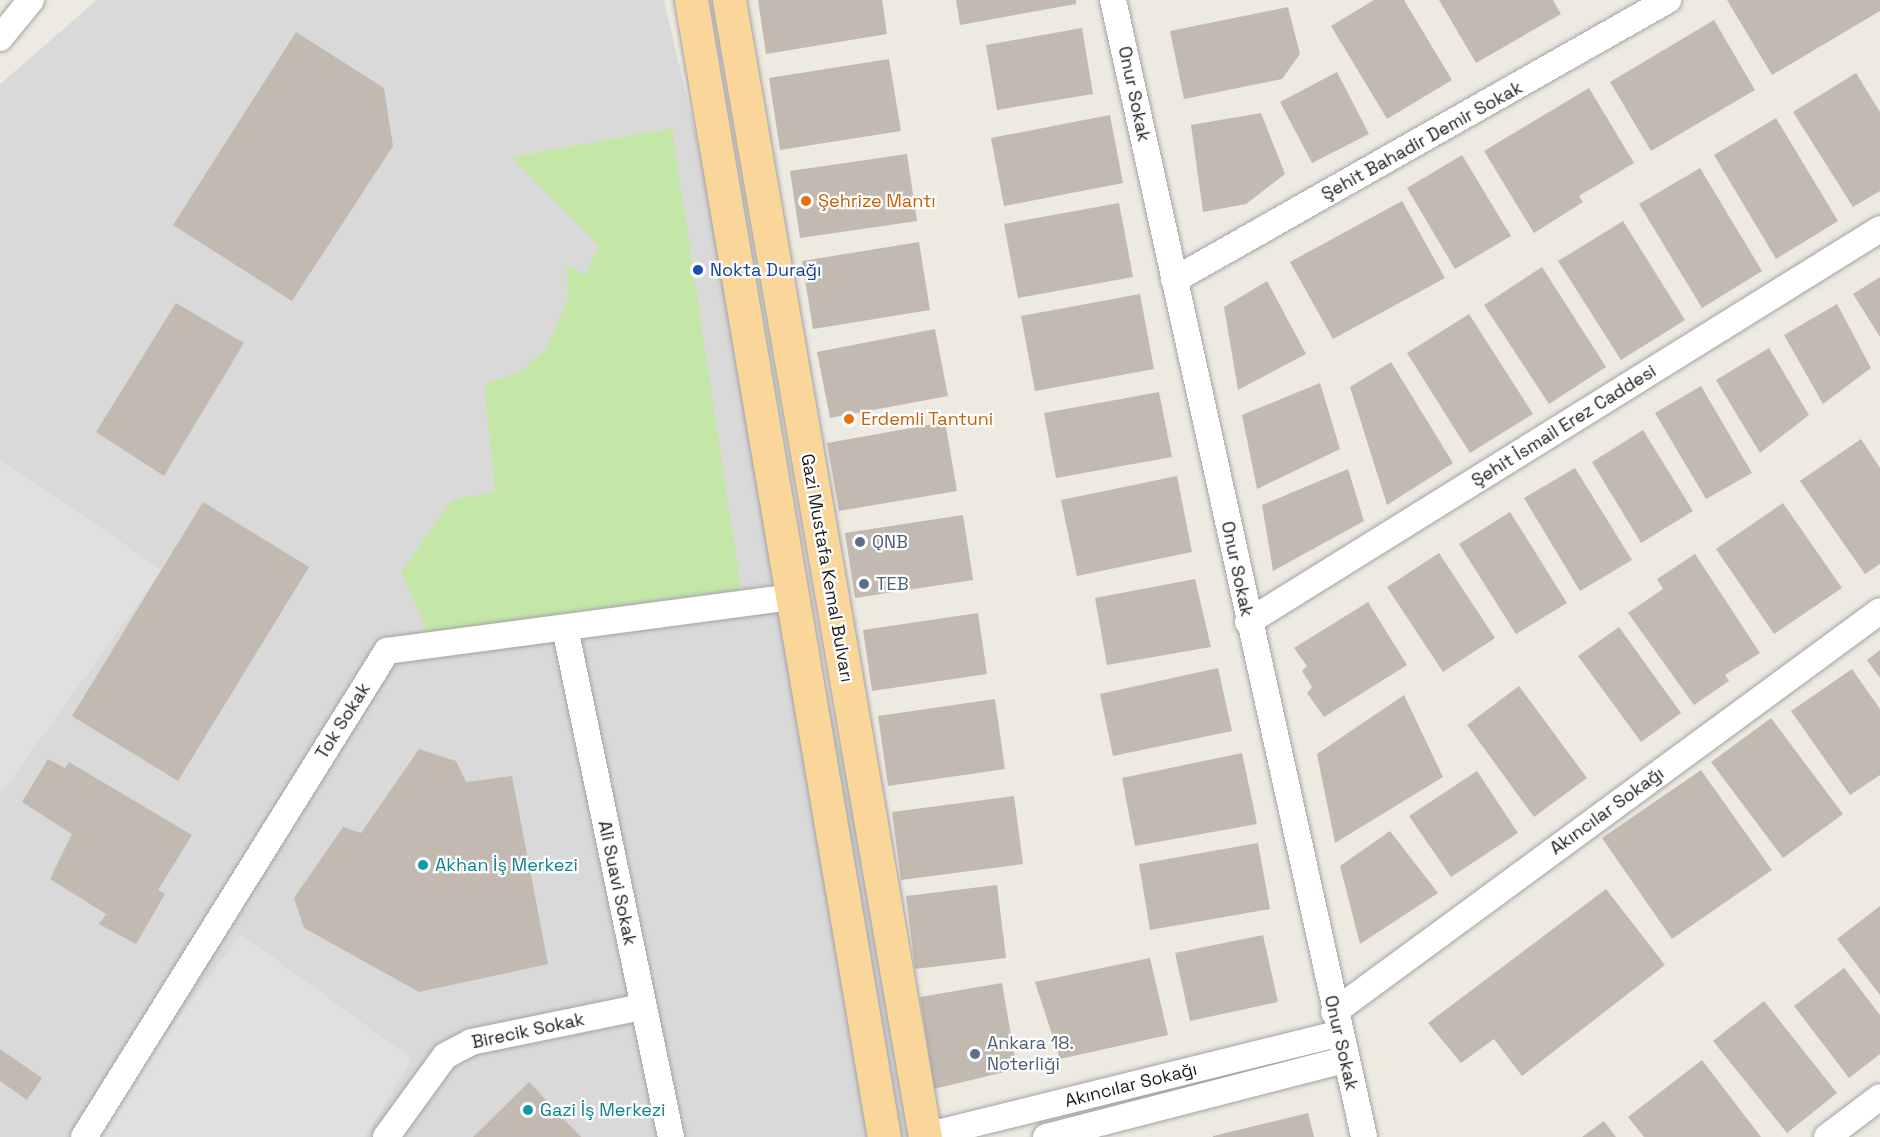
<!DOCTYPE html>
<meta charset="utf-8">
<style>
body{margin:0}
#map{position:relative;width:1880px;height:1137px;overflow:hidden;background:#edeae2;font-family:"Space Grotesk",sans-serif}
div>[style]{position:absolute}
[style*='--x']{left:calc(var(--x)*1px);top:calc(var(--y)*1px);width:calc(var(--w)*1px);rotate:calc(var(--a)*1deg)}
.residential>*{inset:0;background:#dad9d9}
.grass>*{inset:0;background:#c4e7a8}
.parking>*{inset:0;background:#e0e0e0}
.building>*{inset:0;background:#c2bab1}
.roads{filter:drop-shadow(0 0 2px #a3a3a3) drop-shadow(0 0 2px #a3a3a3)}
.minor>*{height:26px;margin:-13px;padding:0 13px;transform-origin:13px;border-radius:13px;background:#fff}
.primary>*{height:33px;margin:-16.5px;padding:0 16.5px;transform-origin:16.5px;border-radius:16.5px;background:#fad69a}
.dots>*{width:16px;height:16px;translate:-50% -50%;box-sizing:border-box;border:3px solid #fff;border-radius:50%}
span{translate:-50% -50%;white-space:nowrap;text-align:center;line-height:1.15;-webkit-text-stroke:4.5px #fff;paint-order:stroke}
.street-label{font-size:18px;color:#1c1c1c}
.food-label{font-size:18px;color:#c56008}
.left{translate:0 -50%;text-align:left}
.transit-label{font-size:18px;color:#164399}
.service-label{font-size:18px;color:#4e5e75}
.culture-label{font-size:18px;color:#0d838f}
</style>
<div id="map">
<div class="residential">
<i style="clip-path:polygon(97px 0,664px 0,931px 1137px,0 1137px,0 84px)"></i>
</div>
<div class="grass">
<i style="clip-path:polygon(672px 128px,741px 589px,428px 632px,401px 572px,452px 500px,495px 491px,484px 385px,521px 371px,547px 348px,568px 297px,567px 264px,585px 276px,599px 246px,512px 157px)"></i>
</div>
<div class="parking">
<i style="clip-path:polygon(0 459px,162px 570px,0 795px)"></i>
<i style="clip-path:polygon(241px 934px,412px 1059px,365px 1137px,89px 1137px)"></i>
</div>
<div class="building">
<i style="clip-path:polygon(758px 0,882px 0,887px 34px,766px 54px)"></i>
<i style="clip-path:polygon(956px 0,1076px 0,1076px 4px,960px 25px)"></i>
<i style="clip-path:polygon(1374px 0,1404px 0,1452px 80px,1387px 119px,1331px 26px)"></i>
<i style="clip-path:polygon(1439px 0,1553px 0,1561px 14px,1476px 63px)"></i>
<i style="clip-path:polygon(1727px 0,1880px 0,1880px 11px,1772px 75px)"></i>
<i style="clip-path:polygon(1288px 7px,1300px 54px,1282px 79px,1184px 99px,1170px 31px)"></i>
<i style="clip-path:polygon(1714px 20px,1755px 90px,1651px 151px,1610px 82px)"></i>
<i style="clip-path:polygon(1082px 28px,1093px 94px,997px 110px,986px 45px)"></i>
<i style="clip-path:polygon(296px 32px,384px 88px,393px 146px,292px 301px,173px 225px)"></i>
<i style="clip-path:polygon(889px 59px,901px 131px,780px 150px,769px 78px)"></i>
<i style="clip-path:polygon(1337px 72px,1369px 134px,1312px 163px,1280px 102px)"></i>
<i style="clip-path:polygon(1856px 73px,1880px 112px,1880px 191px,1853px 207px,1793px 112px)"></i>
<i style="clip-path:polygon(1589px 88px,1634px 163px,1579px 196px,1583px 202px,1534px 233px,1484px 151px)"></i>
<i style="clip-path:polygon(1261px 113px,1285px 174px,1246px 204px,1203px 212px,1191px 125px)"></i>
<i style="clip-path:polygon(1110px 115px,1123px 183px,1004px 206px,991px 138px)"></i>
<i style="clip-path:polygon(1776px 118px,1838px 221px,1776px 259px,1714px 155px)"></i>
<i style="clip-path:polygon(907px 154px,917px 221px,800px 238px,790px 171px)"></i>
<i style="clip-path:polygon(1462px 155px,1511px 236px,1455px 269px,1407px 188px)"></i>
<i style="clip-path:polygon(1700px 168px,1762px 271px,1702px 308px,1639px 204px)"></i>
<i style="clip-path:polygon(1402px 201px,1445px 278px,1333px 339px,1290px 262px)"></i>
<i style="clip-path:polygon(1119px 203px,1133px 277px,1018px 298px,1004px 224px)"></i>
<i style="clip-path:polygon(1623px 221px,1685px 320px,1621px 360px,1558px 261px)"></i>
<i style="clip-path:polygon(919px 242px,930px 310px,813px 329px,802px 261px)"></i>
<i style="clip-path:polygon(1542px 267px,1606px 367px,1549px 404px,1484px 305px)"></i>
<i style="clip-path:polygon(1880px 277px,1880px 337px,1853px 294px)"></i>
<i style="clip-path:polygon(1267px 281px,1306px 354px,1238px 390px,1224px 307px)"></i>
<i style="clip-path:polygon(1140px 294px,1154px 369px,1035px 391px,1021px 316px)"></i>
<i style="clip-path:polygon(176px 303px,244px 343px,164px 476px,96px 432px)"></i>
<i style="clip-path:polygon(1837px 304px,1871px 368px,1823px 404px,1784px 335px)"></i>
<i style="clip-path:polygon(1469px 314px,1533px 414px,1470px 453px,1407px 353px)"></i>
<i style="clip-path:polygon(935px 329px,948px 396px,830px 418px,817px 352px)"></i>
<i style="clip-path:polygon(1769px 348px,1809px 415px,1760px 453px,1716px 380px)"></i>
<i style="clip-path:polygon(1391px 362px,1453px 463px,1387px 505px,1350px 387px)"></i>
<i style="clip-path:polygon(1320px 383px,1340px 449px,1257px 489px,1242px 415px)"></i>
<i style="clip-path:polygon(1701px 386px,1752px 473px,1706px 499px,1655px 413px)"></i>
<i style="clip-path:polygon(1159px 392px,1172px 457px,1056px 478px,1044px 413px)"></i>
<i style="clip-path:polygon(945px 422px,957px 491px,839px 511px,827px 443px)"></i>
<i style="clip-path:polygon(1643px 430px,1693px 511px,1641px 543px,1592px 462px)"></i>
<i style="clip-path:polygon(1861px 439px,1880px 468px,1880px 564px,1865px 574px,1800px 481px)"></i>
<i style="clip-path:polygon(1575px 468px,1632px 560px,1580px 591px,1524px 498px)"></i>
<i style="clip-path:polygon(1348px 469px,1364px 521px,1273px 571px,1262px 505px)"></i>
<i style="clip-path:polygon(1177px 476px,1192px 552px,1077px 576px,1061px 500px)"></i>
<i style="clip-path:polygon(203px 502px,309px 567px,178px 781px,72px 716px)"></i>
<i style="clip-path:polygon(1783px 503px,1842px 588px,1774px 634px,1716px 549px)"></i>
<i style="clip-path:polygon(1510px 512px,1567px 603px,1516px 634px,1459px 544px)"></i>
<i style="clip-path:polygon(963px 515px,973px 580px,855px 598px,845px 533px)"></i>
<i style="clip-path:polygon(1439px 553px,1495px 638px,1443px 672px,1387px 587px)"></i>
<i style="clip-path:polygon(1695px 554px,1760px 653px,1725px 675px,1729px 681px,1694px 705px,1628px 613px,1663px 589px,1657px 579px)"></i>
<i style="clip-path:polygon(1195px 579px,1211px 647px,1107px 665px,1095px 598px)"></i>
<i style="clip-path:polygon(1368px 602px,1407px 665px,1324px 717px,1307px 693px,1312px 687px,1302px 671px,1307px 666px,1294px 648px)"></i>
<i style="clip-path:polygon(978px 613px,987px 674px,872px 691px,863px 630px)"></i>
<i style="clip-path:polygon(1619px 627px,1681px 713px,1641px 742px,1578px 656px)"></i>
<i style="clip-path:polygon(1880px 650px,1880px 678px,1867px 660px)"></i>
<i style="clip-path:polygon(1218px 668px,1232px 731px,1113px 756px,1100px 694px)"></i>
<i style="clip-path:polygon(1852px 669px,1880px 709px,1880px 775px,1850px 795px,1791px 711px)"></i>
<i style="clip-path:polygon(1519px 686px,1587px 778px,1534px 817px,1467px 725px)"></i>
<i style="clip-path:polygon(1404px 695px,1443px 777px,1335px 843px,1317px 754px)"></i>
<i style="clip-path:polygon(995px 699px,1005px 769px,888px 786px,878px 716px)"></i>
<i style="clip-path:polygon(1771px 718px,1843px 814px,1783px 858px,1711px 762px)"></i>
<i style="clip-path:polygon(419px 749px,456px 761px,466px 782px,512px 776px,548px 964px,419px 992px,304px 928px,294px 898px,343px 827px,361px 833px)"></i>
<i style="clip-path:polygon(1242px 753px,1257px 824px,1135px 846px,1122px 778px)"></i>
<i style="clip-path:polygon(48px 759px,65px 768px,69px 762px,192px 835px,158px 890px,165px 894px,136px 944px,99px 924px,106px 914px,50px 879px,72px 834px,22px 802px)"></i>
<i style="clip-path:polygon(1701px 770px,1772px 870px,1672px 939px,1602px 838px)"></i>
<i style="clip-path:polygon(1477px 771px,1518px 833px,1451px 877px,1409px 816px)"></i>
<i style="clip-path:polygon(1014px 796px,1023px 864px,901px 880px,892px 812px)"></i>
<i style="clip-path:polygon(1390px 831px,1438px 893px,1360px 944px,1340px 866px)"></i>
<i style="clip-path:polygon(1258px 843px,1270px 909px,1150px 930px,1139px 864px)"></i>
<i style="clip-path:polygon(997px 885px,1006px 958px,915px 969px,906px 896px)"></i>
<i style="clip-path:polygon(1606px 889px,1665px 965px,1522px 1076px,1494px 1039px,1461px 1063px,1428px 1023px)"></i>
<i style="clip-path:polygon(1880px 906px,1880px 995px,1837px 939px)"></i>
<i style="clip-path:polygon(1263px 935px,1278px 1002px,1190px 1021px,1175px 953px)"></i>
<i style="clip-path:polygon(1150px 958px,1168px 1035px,1060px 1059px,1035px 982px)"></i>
<i style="clip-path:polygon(1844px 968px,1880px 1015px,1880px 1054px,1849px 1078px,1794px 1006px)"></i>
<i style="clip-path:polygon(1002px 983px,1017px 1069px,934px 1089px,920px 997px)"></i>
<i style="clip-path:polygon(1764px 1001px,1837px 1093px,1787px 1133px,1713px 1041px)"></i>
<i style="clip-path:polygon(0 1049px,42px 1078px,27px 1100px,0 1081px)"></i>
<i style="clip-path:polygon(1702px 1060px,1761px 1137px,1644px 1137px,1628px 1117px)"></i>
<i style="clip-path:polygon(529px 1082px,581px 1137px,473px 1137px)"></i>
<i style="clip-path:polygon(1308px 1113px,1314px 1137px,1213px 1137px,1213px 1136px)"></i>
<i style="clip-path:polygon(1604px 1121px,1616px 1137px,1582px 1137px)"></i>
</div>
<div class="roads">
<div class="minor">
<i style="--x:1113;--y:0;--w:1164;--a:77.55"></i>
<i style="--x:0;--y:38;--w:49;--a:-50.8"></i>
<i style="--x:1174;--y:280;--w:568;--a:-29.54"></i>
<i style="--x:1248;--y:622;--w:744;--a:-31.87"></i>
<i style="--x:565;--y:628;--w:520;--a:78.24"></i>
<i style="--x:1334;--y:1012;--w:677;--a:-36.29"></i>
<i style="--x:925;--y:1136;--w:425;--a:-13.9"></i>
<i style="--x:84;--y:1137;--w:573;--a:-58.06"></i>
<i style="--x:387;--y:651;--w:408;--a:-7.6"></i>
<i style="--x:386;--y:1137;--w:100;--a:-53.9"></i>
<i style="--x:445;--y:1056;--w:30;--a:-28"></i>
<i style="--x:471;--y:1042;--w:175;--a:-11.6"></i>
<i style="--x:1046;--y:1137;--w:308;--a:-14.5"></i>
<i style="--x:1827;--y:1137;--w:66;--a:-37"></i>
</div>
<div class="primary">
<i style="--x:691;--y:0;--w:1153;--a:80.37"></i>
<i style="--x:729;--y:0;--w:1154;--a:80.22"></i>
</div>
</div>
<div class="dots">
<i style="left:806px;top:201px;background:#e8710a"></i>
<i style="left:698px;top:270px;background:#1a4fb4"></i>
<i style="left:849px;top:419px;background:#e8710a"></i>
<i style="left:860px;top:542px;background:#5c6f8a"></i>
<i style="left:864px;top:584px;background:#5c6f8a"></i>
<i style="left:423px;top:865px;background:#0f9aa8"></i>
<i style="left:975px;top:1054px;background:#5c6f8a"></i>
<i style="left:528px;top:1110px;background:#0f9aa8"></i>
</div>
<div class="street-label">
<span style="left:1134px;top:94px;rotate:78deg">Onur Sokak</span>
<span style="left:1422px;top:141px;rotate:-29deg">Şehit Bahadir Demir Sokak</span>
<span style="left:1564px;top:426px;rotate:-32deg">Şehit İsmail Erez Caddesi</span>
<span style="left:827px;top:568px;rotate:80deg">Gazi Mustafa Kemal Bulvarı</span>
<span style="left:1237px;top:569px;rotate:78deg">Onur Sokak</span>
<span style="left:343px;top:721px;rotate:-58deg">Tok Sokak</span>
<span style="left:1607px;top:811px;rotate:-36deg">Akıncılar Sokağı</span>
<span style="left:617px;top:883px;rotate:78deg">Ali Suavi Sokak</span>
<span style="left:528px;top:1031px;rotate:-12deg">Birecik Sokak</span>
<span style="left:1341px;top:1043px;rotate:77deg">Onur Sokak</span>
<span style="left:1131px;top:1085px;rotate:-14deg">Akıncılar Sokağı</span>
</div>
<div class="food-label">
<span class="left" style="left:818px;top:201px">Şehrize Mantı</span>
<span class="left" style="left:861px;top:419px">Erdemli Tantuni</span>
</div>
<div class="transit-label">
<span class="left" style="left:710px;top:270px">Nokta Durağı</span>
</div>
<div class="service-label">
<span class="left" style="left:872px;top:542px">QNB</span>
<span class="left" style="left:876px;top:584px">TEB</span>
<span class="left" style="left:987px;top:1054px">Ankara 18.<br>Noterliği</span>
</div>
<div class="culture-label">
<span class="left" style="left:435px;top:865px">Akhan İş Merkezi</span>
<span class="left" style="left:540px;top:1110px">Gazi İş Merkezi</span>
</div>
</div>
